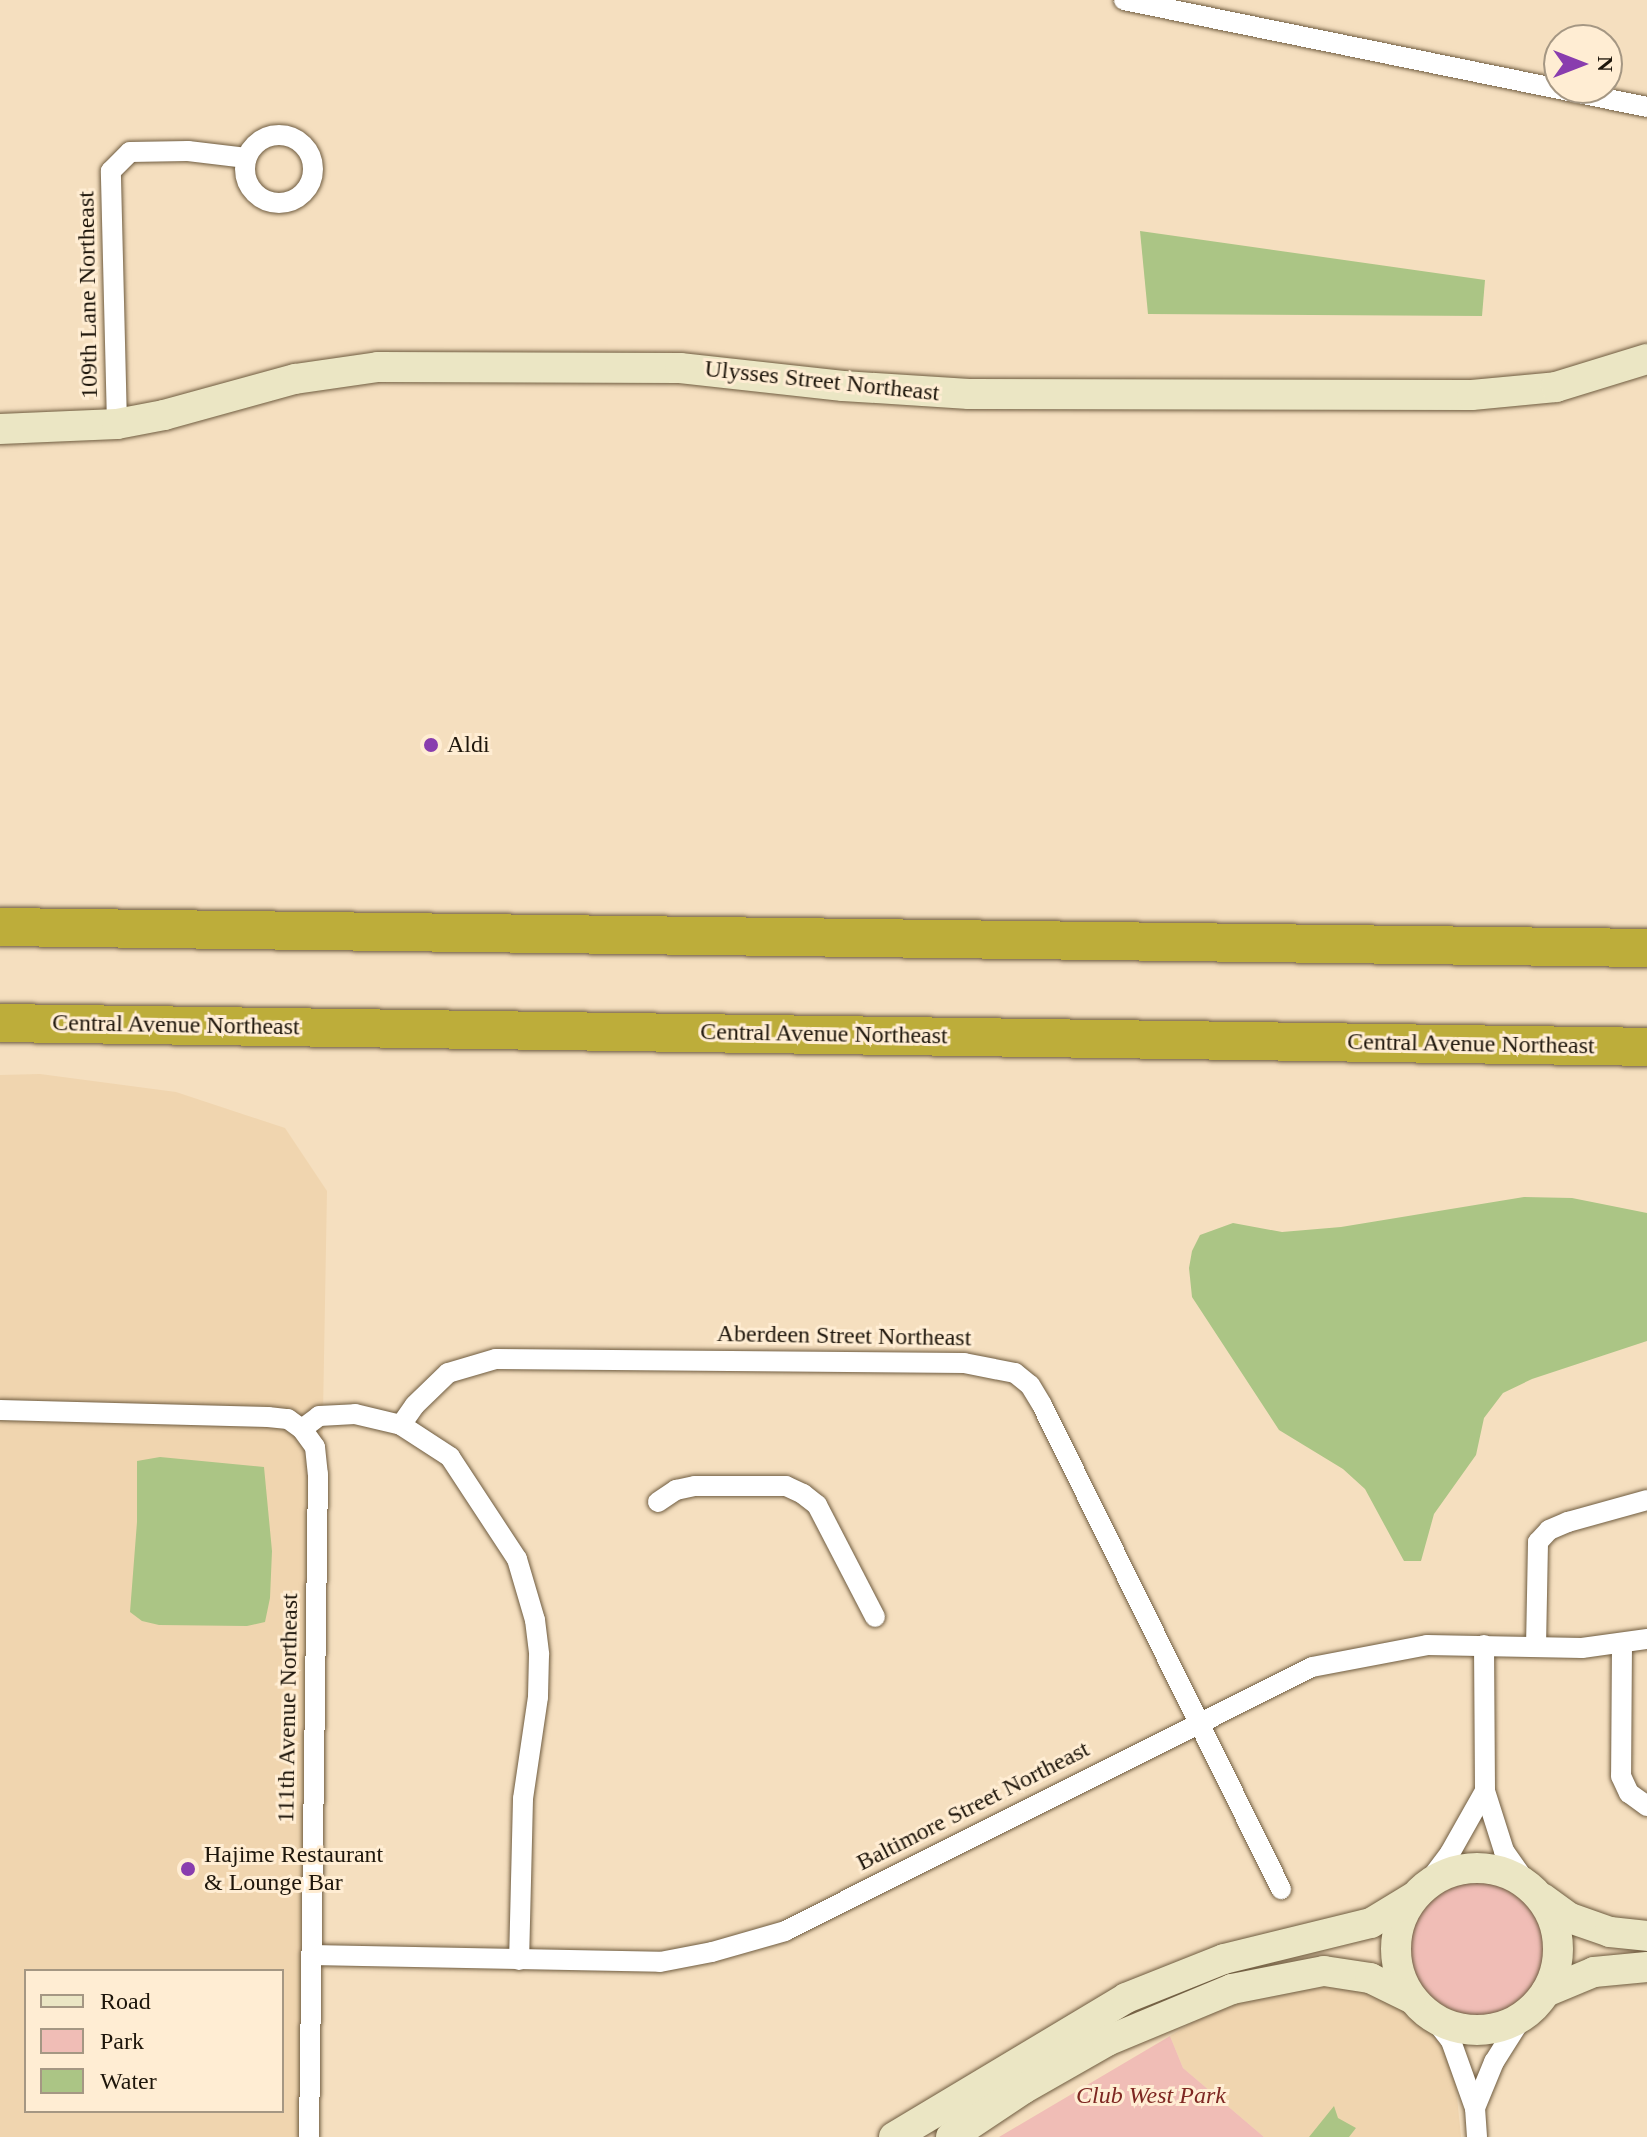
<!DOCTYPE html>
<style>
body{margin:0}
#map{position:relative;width:1647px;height:2137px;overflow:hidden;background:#f5dfbf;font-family:Georgia,serif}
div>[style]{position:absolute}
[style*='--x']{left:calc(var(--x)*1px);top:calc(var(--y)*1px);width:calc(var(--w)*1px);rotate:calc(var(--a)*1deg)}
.built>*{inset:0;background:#f0d5af}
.green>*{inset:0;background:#f0bdb6}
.round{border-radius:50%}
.water>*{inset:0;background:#abc585}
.roads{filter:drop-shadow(0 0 2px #6f5c40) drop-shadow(0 0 2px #6f5c40)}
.street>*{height:20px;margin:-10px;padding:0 10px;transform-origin:10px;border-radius:10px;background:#fff}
.street>.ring{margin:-10px;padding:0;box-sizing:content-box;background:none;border:20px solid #fff;border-radius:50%}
.secondary>*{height:30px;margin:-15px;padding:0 15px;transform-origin:15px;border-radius:15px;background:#ebe6c4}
.secondary>.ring{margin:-15px;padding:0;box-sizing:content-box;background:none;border:30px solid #ebe6c4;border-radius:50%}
.highway>*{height:38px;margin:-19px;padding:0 19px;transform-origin:19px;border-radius:19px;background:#bdad3a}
.dots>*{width:22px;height:22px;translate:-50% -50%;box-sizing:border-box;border:4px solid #ffedd3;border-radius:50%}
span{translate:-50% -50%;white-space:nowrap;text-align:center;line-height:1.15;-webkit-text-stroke:6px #ffedd3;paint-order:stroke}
.street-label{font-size:24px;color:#1e160b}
.poi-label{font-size:24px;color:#1e160b}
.left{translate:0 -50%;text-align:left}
.park-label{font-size:24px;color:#7e2722;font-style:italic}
.legend{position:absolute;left:24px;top:1969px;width:260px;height:144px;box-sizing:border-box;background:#ffedd3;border:2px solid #a59783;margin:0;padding:10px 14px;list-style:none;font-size:24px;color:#1e160b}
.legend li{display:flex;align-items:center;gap:16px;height:40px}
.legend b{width:40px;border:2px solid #a59783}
.north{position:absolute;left:1543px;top:24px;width:80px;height:80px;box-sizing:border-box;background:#ffedd3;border:2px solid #a59783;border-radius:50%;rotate:90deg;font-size:22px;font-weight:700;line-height:32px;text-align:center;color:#1e160b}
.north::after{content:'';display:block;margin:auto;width:28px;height:36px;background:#893dae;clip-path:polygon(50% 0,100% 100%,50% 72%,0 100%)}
</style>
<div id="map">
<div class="built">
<i style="clip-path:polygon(evenodd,40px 1074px,176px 1092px,285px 1128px,327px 1191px,310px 2137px,0 2137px,0 1075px,40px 1074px,26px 1971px,282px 1971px,282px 2111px,26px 2111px,26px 1971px)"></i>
<i style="clip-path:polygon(1324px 1979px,1387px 1993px,1419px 2013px,1443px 2045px,1455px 2077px,1461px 2137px,1264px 2137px,1183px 2068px,1170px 2036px,1221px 2006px)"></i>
</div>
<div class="green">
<i class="round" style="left:1409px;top:1877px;width:138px;height:138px"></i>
<i style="clip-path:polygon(1170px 2036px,1183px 2068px,1264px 2137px,999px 2137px)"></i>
</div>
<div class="water">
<i style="clip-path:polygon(1140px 231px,1485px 280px,1482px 316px,1148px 314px)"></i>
<i style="clip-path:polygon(1524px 1197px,1572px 1198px,1647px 1213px,1647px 1341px,1532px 1379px,1503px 1393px,1484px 1418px,1476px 1455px,1434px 1514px,1421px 1561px,1404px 1561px,1365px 1489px,1343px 1469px,1279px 1430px,1192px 1297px,1189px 1268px,1192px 1251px,1200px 1235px,1233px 1223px,1282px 1232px,1341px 1227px)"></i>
<i style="clip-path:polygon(160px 1457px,264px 1467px,272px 1551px,270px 1598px,265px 1622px,247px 1626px,159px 1625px,142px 1621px,130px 1612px,137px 1522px,137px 1461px)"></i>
<i style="clip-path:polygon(1334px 2106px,1338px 2118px,1356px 2128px,1349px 2137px,1309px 2137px)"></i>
</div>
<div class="roads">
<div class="street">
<i style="--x:1124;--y:0;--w:534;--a:11.56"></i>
<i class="ring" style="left:245px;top:135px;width:48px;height:48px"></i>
<i style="--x:117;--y:424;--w:253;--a:-91.4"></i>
<i style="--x:111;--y:171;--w:27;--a:-45"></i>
<i style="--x:130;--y:152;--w:58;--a:-1"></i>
<i style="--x:188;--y:151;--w:59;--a:6.8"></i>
<i style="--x:0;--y:1410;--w:268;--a:1.5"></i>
<i style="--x:268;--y:1417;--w:20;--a:6"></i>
<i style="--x:288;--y:1419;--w:17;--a:36"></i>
<i style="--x:302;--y:1429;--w:21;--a:-37"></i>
<i style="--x:319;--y:1416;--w:36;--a:-3"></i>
<i style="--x:355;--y:1414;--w:47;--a:13.4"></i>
<i style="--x:401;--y:1425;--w:59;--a:33.1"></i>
<i style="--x:450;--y:1457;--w:122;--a:56.7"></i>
<i style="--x:517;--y:1559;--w:64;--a:73.6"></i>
<i style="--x:535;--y:1620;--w:35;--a:83"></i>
<i style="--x:539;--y:1655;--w:42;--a:91.4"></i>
<i style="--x:538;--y:1697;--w:103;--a:98.4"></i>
<i style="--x:523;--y:1799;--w:161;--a:91.4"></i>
<i style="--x:401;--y:1425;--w:24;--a:-55"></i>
<i style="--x:415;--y:1405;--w:46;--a:-44.1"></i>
<i style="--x:448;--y:1373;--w:50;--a:-16.3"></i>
<i style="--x:496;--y:1359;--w:468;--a:0.5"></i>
<i style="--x:964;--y:1363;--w:52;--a:11.1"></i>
<i style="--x:1015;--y:1373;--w:19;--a:39"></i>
<i style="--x:1030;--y:1385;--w:23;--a:59"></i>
<i style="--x:1042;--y:1405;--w:540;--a:63.72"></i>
<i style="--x:302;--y:1429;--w:22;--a:54"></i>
<i style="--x:315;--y:1447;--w:27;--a:84"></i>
<i style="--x:318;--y:1474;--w:663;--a:90.78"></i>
<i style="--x:658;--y:1502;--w:22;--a:-34"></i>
<i style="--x:676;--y:1490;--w:19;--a:-12"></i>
<i style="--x:695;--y:1486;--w:91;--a:0"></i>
<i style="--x:786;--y:1486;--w:19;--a:25"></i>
<i style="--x:803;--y:1494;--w:18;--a:38"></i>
<i style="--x:817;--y:1505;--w:126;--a:62.6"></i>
<i style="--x:1622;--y:1643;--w:133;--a:90.4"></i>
<i style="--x:1621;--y:1776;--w:19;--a:65"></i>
<i style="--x:1629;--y:1793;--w:22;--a:36"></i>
<i style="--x:1484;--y:1645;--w:146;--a:89.6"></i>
<i style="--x:1485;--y:1791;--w:63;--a:72.4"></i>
<i style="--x:1504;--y:1851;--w:45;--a:54.9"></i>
<i style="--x:1536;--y:1647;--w:105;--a:-88.9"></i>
<i style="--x:1538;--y:1542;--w:16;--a:-47"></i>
<i style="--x:1549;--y:1530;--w:21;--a:-23"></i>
<i style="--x:1568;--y:1522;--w:82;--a:-15.6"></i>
<i style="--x:1426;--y:1885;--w:40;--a:-53"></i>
<i style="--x:1450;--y:1853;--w:71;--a:-60.6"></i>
<i style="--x:311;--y:1955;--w:349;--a:1.1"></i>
<i style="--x:660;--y:1962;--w:53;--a:-10.9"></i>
<i style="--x:712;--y:1952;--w:76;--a:-16"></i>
<i style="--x:785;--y:1931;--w:589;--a:-26.61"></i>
<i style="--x:1312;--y:1667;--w:117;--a:-10.8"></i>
<i style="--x:1427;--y:1645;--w:155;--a:1.1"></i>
<i style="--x:1582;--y:1648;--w:66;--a:-7.9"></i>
<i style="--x:1434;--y:2019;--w:28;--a:52"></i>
<i style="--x:1451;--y:2041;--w:71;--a:70.3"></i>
<i style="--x:1475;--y:2108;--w:29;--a:86"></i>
<i style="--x:1475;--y:2108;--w:50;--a:-67.6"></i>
<i style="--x:1494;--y:2062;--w:54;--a:-57.8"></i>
</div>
<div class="secondary">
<i style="--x:0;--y:429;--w:117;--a:-2.4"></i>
<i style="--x:117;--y:424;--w:48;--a:-10.8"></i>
<i style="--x:164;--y:415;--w:136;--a:-15.4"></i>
<i style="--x:295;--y:379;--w:84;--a:-8.2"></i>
<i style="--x:378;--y:367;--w:302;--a:0.2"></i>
<i style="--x:680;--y:368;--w:164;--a:6.3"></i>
<i style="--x:843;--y:386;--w:126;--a:3.6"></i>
<i style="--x:969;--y:394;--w:503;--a:0.11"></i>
<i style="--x:1472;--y:395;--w:84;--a:-5.4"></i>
<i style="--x:1556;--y:387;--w:95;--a:-17.1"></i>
<i class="ring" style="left:1396px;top:1868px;width:132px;height:132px"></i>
<i style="--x:1542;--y:1898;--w:34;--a:36"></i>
<i style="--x:1570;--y:1918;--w:42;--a:19.3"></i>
<i style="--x:1610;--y:1932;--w:37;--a:6"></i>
<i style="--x:1546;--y:1992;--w:52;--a:-22.6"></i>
<i style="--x:1594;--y:1972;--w:53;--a:-5.4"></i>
<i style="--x:894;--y:2137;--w:270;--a:-30.9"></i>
<i style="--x:1126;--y:1998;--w:105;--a:-21.7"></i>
<i style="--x:1224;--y:1959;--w:151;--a:-13.8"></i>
<i style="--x:1371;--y:1923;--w:50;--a:-31.2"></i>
<i style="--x:951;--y:2137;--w:87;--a:-33.7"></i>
<i style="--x:1023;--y:2089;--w:97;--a:-29.7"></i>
<i style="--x:1107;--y:2041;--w:135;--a:-22.6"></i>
<i style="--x:1232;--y:1989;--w:94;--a:-11.1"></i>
<i style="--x:1324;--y:1971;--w:47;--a:8.7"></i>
<i style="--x:1370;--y:1978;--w:46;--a:26"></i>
</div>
<div class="highway">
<i style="--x:0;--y:927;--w:1647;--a:0.73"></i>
<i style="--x:0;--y:1023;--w:1647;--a:0.83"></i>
</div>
</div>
<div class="dots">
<i style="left:431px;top:745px;background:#893dae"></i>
<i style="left:188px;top:1869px;background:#893dae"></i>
</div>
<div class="street-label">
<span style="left:88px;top:295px;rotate:-91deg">109th Lane Northeast</span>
<span style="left:822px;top:381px;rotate:6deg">Ulysses Street Northeast</span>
<span style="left:176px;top:1025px;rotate:1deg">Central Avenue Northeast</span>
<span style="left:824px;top:1034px;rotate:1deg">Central Avenue Northeast</span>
<span style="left:1471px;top:1044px;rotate:1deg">Central Avenue Northeast</span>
<span style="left:844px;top:1336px;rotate:1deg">Aberdeen Street Northeast</span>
<span style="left:288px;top:1708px;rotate:-89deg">111th Avenue Northeast</span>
<span style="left:973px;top:1806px;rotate:-27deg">Baltimore Street Northeast</span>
</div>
<div class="poi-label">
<span class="left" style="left:447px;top:745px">Aldi</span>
<span class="left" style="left:204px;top:1869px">Hajime Restaurant<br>&amp; Lounge Bar</span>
</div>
<div class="park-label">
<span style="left:1151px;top:2096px">Club West Park</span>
</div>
<ul class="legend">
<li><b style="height:10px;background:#ebe6c4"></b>Road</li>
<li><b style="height:22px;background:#f0bdb6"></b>Park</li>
<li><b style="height:22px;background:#abc585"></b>Water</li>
</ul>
<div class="north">N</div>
</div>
